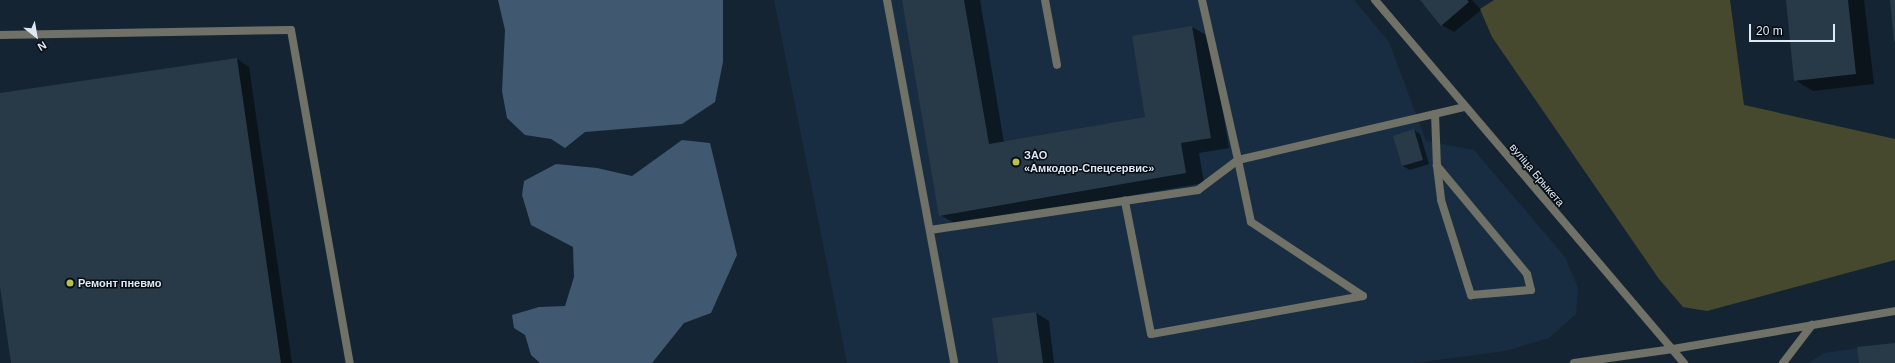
<!DOCTYPE html>
<meta charset="utf-8">
<style>
body{margin:0}
#map{position:relative;width:1895px;height:363px;overflow:hidden;background:#152433;font-family:Helvetica,sans-serif}
div>[style]{position:absolute}
[style*='--x']{left:calc(var(--x)*1px);top:calc(var(--y)*1px);width:calc(var(--w)*1px);rotate:calc(var(--a)*1deg)}
.built>*{inset:0;background:#182d41}
.green>*{inset:0;background:#46492d}
.water>*{inset:0;background:#405870}
.shadow>*{inset:0;background:#0007}
.building>*{inset:0;background:#283948}
.lane>*{height:8px;margin:-4px;padding:0 4px;transform-origin:4px;border-radius:4px;background:#707167}
.street>*{height:8px;margin:-4px;padding:0 4px;transform-origin:4px;border-radius:4px;background:#707167}
.dots>*{width:11px;height:11px;translate:-50% -50%;box-sizing:border-box;border:2px solid #070d14;border-radius:50%}
span{translate:-50% -50%;white-space:nowrap;text-align:center;line-height:1.15;-webkit-text-stroke:3px #070d14;paint-order:stroke}
.poi-label{font-size:11px;color:#dfe9f3;font-weight:700}
.left{translate:0 -50%;text-align:left}
.street-label{font-size:11px;color:#dfe9f3}
.north{position:absolute;left:16px;top:16px;width:40px;height:40px;-webkit-text-stroke:3px #070d14;paint-order:stroke;rotate:149deg;font-size:11px;font-weight:700;line-height:16px;text-align:center;color:#dfe9f3}
.north::after{content:'';display:block;margin:auto;width:14px;height:18px;background:#dfe9f3;clip-path:polygon(50% 0,100% 100%,50% 72%,0 100%)}
.scale{position:absolute;left:1749px;top:24px;width:86px;height:18px;box-sizing:border-box;border:2px solid #dfe9f3;border-top:0;padding-left:5px;font-size:12px;line-height:14px;white-space:nowrap;color:#dfe9f3;-webkit-text-stroke:3px #070d14;paint-order:stroke}
</style>
<div id="map">
<div class="built">
<i style="clip-path:polygon(774px 0,1354px 0,1389px 42px,1426px 141px,1474px 150px,1565px 257px,1578px 288px,1576px 314px,1549px 338px,1505px 351px,1414px 363px,847px 363px)"></i>
<i style="clip-path:polygon(1895px 343px,1895px 363px,1808px 363px,1824px 353px)"></i>
</div>
<div class="green">
<i style="clip-path:polygon(1494px 0,1730px 0,1744px 105px,1895px 139px,1895px 260px,1707px 311px,1683px 307px,1659px 279px,1492px 37px,1480px 9px)"></i>
</div>
<div class="water">
<i style="clip-path:polygon(498px 0,723px 0,723px 62px,715px 102px,682px 124px,585px 132px,565px 148px,551px 139px,525px 135px,507px 118px,502px 91px,505px 30px)"></i>
<i style="clip-path:polygon(682px 140px,710px 143px,737px 255px,711px 313px,684px 323px,652px 363px,540px 363px,531px 355px,525px 335px,514px 328px,512px 315px,539px 307px,565px 306px,574px 277px,573px 247px,531px 225px,522px 195px,524px 181px,556px 164px,597px 168px,632px 176px)"></i>
</div>
<div class="shadow">
<i style="clip-path:polygon(903px 0,980px 0,1004px 143px,1147px 118px,1133px 37px,1192px 27px,1210px 37px,1229px 148px,1199px 153px,1204px 183px,958px 225px,940px 215px)"></i>
<i style="clip-path:polygon(1422px 0,1472px 0,1481px 10px,1454px 32px,1442px 25px)"></i>
<i style="clip-path:polygon(1787px 0,1864px 0,1874px 84px,1813px 91px,1795px 80px)"></i>
<i style="clip-path:polygon(237px 59px,249px 67px,292px 363px,12px 363px,0 280px,0 94px)"></i>
<i style="clip-path:polygon(1414px 130px,1420px 134px,1429px 164px,1410px 170px,1403px 166px,1394px 136px)"></i>
<i style="clip-path:polygon(1036px 313px,1049px 321px,1054px 363px,999px 363px,993px 319px)"></i>
</div>
<div class="building">
<i style="clip-path:polygon(902px 0,964px 0,989px 144px,1145px 117px,1132px 36px,1192px 26px,1211px 138px,1181px 143px,1186px 173px,939px 216px)"></i>
<i style="clip-path:polygon(1420px 0,1467px 0,1469px 2px,1441px 26px)"></i>
<i style="clip-path:polygon(1786px 0,1848px 0,1856px 74px,1794px 81px)"></i>
<i style="clip-path:polygon(1890px 0,1895px 0,1895px 42px,1894px 42px)"></i>
<i style="clip-path:polygon(237px 58px,281px 363px,11px 363px,0 287px,0 93px)"></i>
<i style="clip-path:polygon(1414px 129px,1423px 160px,1402px 166px,1393px 136px)"></i>
<i style="clip-path:polygon(1036px 312px,1043px 363px,998px 363px,992px 318px)"></i>
<i style="clip-path:polygon(1895px 343px,1895px 363px,1859px 363px,1857px 347px)"></i>
</div>
<div class="lane">
<i style="--x:887;--y:0;--w:369;--a:79.5"></i>
<i style="--x:1045;--y:0;--w:66;--a:79.5"></i>
<i style="--x:1202;--y:0;--w:164;--a:77.3"></i>
<i style="--x:1238;--y:160;--w:232;--a:-13.2"></i>
<i style="--x:0;--y:35;--w:291;--a:-1"></i>
<i style="--x:291;--y:30;--w:338;--a:80"></i>
<i style="--x:1435;--y:114;--w:52;--a:87.8"></i>
<i style="--x:1437;--y:166;--w:34;--a:83"></i>
<i style="--x:1441;--y:200;--w:100;--a:72.5"></i>
<i style="--x:1471;--y:295;--w:60;--a:-4.8"></i>
<i style="--x:1531;--y:290;--w:16;--a:-104"></i>
<i style="--x:1527;--y:274;--w:141;--a:-129.8"></i>
<i style="--x:930;--y:230;--w:271;--a:-8.5"></i>
<i style="--x:1198;--y:190;--w:50;--a:-36.9"></i>
<i style="--x:1238;--y:160;--w:63;--a:78.2"></i>
<i style="--x:1251;--y:222;--w:134;--a:33.5"></i>
<i style="--x:1363;--y:296;--w:215;--a:169.8"></i>
<i style="--x:1151;--y:334;--w:136;--a:-101.1"></i>
<i style="--x:1673;--y:349;--w:225;--a:-9.7"></i>
<i style="--x:1783;--y:363;--w:48;--a:-52.7"></i>
</div>
<div class="street">
<i style="--x:1375;--y:0;--w:477;--a:49.6"></i>
<i style="--x:1574;--y:363;--w:100;--a:-8"></i>
</div>
<div class="dots">
<i style="left:1016px;top:162px;background:#b7c147"></i>
<i style="left:70px;top:283px;background:#b7c147"></i>
</div>
<div class="poi-label">
<span class="left" style="left:1024px;top:162px">ЗАО<br>«Амкодор-Спецсервис»</span>
<span class="left" style="left:78px;top:283px">Ремонт пневмо</span>
</div>
<div class="street-label">
<span style="left:1537px;top:175px;rotate:50deg">вуліца Брыкета</span>
</div>
<div class="north">N</div>
<div class="scale">20 m</div>
</div>
